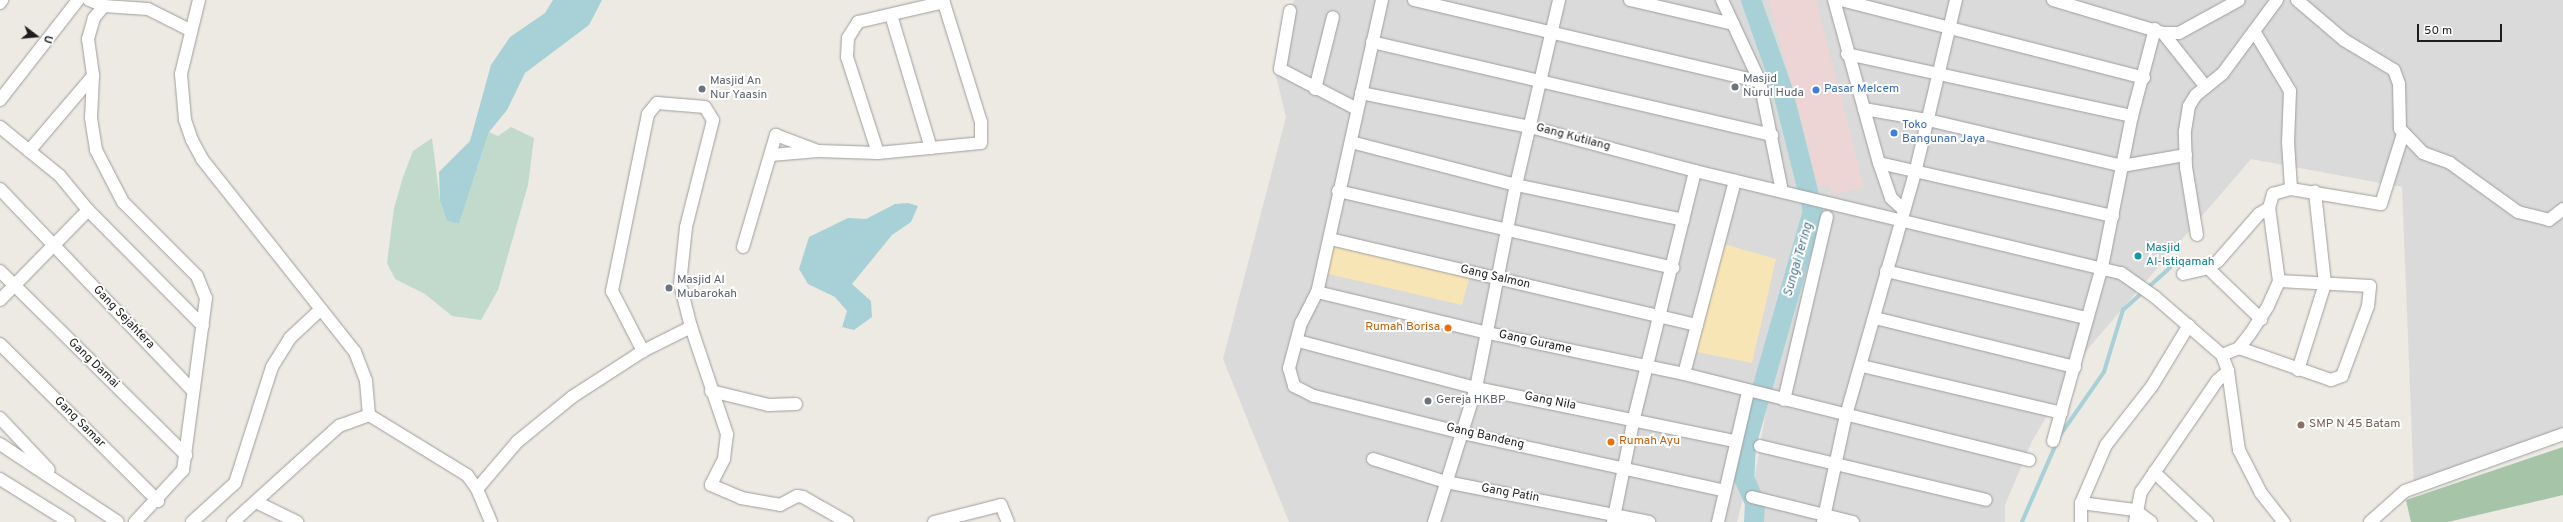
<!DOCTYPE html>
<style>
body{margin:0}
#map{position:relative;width:2563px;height:522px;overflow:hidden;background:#ede9e3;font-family:Overpass,sans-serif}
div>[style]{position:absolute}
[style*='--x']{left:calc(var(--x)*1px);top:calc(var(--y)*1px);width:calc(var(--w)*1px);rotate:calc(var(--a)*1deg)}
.residential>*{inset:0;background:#dbdada}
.commercial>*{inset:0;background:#edd4d5}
.wetland>*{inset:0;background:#c2dacc}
.sand>*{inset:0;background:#f8e5b6}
.cemetery>*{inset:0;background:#a6c4a8}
.water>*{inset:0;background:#a7d1d7}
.stream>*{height:3.5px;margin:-1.75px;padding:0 1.75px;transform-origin:1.75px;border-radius:1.75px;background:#a7d1d7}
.river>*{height:20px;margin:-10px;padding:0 10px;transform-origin:10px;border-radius:10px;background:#a7d1d7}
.roads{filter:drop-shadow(0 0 1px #9e9e9e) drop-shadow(0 0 1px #9e9e9e)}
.minor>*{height:12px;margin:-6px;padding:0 6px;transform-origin:6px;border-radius:6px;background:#fff}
.dots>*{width:11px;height:11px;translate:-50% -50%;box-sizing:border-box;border:2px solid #fff;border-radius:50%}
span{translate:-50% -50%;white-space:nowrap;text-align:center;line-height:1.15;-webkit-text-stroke:4px #fff;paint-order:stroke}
.worship-label{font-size:12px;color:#5b616d}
.left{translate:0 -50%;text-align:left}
.shop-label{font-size:12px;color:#366cbe}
.street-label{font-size:12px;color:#1d1d1d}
.culture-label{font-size:12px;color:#0d838f}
.food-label{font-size:12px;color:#c56008}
.right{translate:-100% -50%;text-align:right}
.education-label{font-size:12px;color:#785e54}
.water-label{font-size:13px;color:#4c7794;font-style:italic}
.north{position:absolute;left:16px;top:16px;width:40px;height:40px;-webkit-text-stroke:3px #fff;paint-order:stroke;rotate:106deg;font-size:11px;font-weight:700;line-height:16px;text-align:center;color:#1d1d1d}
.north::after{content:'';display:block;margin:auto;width:14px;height:18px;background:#1d1d1d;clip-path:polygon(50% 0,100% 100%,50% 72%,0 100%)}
.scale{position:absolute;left:2417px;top:24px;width:85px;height:18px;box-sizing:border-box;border:2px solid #1d1d1d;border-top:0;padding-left:5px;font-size:12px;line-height:14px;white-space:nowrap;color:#1d1d1d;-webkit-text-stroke:3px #fff;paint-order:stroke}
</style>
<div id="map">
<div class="residential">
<i style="clip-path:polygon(1294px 0,2563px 0,2563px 433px,2414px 488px,2402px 187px,2251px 159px,2086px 351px,2032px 441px,2005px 505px,2005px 522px,1747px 522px,1767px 405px,1737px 522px,1289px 522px,1223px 359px,1286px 117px,1274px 68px)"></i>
</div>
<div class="commercial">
<i style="clip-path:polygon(1769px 0,1816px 0,1864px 187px,1833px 195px,1829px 185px,1818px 185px)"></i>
</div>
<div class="wetland">
<i style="clip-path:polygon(511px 127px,534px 138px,528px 185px,498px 290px,481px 320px,452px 316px,425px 294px,395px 279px,387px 263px,394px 208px,403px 177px,413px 151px,432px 138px,440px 201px,447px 221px,459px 224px,489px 132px,498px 136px)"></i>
</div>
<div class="sand">
<i style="clip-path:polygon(1325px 241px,1470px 275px,1462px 305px,1316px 271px)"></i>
<i style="clip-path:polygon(1720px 243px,1776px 259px,1752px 363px,1692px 351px)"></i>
</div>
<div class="cemetery">
<i style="clip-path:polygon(2563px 447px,2563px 495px,2448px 522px,2411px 522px,2406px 500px)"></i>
</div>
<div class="water">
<i style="clip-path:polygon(553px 0,602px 0,589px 25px,525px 73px,507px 110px,489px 132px,459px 224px,447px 221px,440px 201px,439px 172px,470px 141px,491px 65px,510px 37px,545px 13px)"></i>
<i style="clip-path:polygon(908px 203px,918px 206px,911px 222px,892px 235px,852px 284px,871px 301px,872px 317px,854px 330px,842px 327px,847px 311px,835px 297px,808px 284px,799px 269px,809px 237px,848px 218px,866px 219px,895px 204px)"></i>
</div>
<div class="stream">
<i style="--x:2059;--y:437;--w:79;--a:-55.3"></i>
<i style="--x:2104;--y:372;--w:65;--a:-73"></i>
<i style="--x:2123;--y:310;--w:63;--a:-41.8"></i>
<i style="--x:2022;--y:522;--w:87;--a:-66.4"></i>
</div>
<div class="river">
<i style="--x:1751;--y:0;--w:93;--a:70.6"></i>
<i style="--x:1782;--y:88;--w:127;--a:75.9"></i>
<i style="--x:1813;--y:211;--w:243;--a:106"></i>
<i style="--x:1746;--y:445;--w:33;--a:93"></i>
<i style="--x:1744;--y:478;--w:27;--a:66"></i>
<i style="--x:1755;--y:503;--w:19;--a:93"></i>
</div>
<div class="roads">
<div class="minor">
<i style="--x:89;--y:0;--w:16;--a:22"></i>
<i style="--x:104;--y:6;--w:44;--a:3.9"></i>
<i style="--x:148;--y:9;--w:47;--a:26.6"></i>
<i style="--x:199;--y:0;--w:76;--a:103.7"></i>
<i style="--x:181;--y:74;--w:46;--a:85"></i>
<i style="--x:185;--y:120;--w:21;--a:71"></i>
<i style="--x:192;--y:140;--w:21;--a:62"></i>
<i style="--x:202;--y:159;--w:246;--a:51.6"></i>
<i style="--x:355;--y:352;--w:31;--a:69"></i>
<i style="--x:366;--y:381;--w:34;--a:85"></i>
<i style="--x:369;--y:415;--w:115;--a:31.5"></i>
<i style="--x:467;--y:475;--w:17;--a:54"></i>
<i style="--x:477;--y:489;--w:36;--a:67"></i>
<i style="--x:1382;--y:0;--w:299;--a:102.5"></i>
<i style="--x:1317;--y:292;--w:35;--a:117"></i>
<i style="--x:1301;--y:323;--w:47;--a:104.9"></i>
<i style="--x:1289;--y:368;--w:19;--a:74"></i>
<i style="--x:1294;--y:386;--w:22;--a:27"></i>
<i style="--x:1314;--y:396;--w:153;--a:14"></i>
<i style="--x:1462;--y:433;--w:269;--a:12.4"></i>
<i style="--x:1414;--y:0;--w:356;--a:13.3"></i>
<i style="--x:1630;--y:0;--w:106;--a:13.1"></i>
<i style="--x:1722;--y:0;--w:90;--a:65.1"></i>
<i style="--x:1760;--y:82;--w:111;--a:78.6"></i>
<i style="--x:1834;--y:0;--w:169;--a:74.6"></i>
<i style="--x:1879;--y:163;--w:37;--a:71"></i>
<i style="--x:1891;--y:198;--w:16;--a:43"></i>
<i style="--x:1841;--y:0;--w:313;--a:14.4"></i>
<i style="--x:2053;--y:0;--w:115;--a:16.7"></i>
<i style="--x:2163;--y:33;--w:16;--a:0"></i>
<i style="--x:2179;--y:33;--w:68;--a:-28.8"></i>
<i style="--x:2297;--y:0;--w:62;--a:40.4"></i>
<i style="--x:2344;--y:40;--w:58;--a:31"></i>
<i style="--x:2394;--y:70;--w:15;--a:70"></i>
<i style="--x:2399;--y:84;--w:45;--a:88.7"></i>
<i style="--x:2400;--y:129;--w:33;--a:46"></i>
<i style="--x:2423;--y:153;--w:29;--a:20"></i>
<i style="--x:2450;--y:163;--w:84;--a:35.8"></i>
<i style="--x:2518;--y:212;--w:32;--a:14"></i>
<i style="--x:2549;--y:220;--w:18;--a:-38"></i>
<i style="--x:0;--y:3;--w:4;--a:-56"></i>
<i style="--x:104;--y:6;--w:16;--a:130"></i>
<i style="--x:94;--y:18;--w:22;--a:106"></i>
<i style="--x:88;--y:39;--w:37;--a:82"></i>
<i style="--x:93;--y:76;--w:42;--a:92.7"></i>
<i style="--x:91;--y:118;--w:32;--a:81"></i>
<i style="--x:96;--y:150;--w:59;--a:62.6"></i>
<i style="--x:123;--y:202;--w:105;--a:45"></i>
<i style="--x:197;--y:276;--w:24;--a:68"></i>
<i style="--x:206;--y:298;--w:174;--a:97.6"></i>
<i style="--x:183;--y:470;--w:71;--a:132.7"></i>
<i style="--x:1290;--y:11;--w:59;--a:99.8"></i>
<i style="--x:1280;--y:69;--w:87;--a:27.5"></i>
<i style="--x:891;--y:15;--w:139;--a:73.3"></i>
<i style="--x:2254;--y:31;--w:70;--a:59"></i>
<i style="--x:2290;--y:91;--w:51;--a:92.2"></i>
<i style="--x:2288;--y:142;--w:47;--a:86.3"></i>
<i style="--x:2163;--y:33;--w:69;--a:51.5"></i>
<i style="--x:1372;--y:42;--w:411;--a:13.1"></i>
<i style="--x:1847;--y:54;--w:292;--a:12.3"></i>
<i style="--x:1315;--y:89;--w:74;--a:-76"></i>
<i style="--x:1361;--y:93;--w:172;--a:11.4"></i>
<i style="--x:1530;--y:127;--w:171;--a:14.9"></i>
<i style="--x:1695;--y:171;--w:438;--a:13.5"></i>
<i style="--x:2121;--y:273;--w:42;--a:35.2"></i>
<i style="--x:2155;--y:297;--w:89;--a:40.9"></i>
<i style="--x:2222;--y:355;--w:17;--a:69"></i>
<i style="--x:2228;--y:371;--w:80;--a:82.1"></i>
<i style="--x:2239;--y:450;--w:48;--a:62.9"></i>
<i style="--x:2261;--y:493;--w:37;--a:52"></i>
<i style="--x:0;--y:100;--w:127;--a:-52"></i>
<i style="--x:1864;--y:109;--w:65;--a:9.8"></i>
<i style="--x:1928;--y:120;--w:199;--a:13.3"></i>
<i style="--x:2122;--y:166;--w:65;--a:-9.8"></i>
<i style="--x:0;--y:127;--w:77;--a:39.2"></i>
<i style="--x:60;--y:176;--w:44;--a:50.5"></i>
<i style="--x:88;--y:210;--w:163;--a:45.2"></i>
<i style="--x:1351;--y:142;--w:171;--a:14.6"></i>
<i style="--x:1516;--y:185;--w:171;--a:11.8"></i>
<i style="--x:29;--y:151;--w:99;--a:-49.5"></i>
<i style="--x:878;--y:153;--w:101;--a:-107.9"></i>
<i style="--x:847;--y:57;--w:19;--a:-87"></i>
<i style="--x:848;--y:38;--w:19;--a:-58"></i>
<i style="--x:858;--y:22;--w:88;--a:-13.1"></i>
<i style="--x:771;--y:155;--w:47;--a:-4.9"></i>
<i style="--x:818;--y:151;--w:60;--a:1.9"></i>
<i style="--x:878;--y:153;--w:103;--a:-5.5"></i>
<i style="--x:981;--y:143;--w:21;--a:-90"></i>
<i style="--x:981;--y:122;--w:128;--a:-107.3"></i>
<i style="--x:1879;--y:163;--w:240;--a:12.8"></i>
<i style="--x:0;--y:189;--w:279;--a:46.3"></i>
<i style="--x:1338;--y:191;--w:344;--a:12.9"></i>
<i style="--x:2197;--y:235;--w:69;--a:-99.2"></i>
<i style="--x:2186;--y:167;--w:36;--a:-92"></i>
<i style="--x:2185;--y:131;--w:25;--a:-81"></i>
<i style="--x:2189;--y:106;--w:13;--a:-58"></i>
<i style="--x:2196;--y:95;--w:35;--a:-39"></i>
<i style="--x:2223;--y:73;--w:91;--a:-53.5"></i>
<i style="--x:1330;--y:239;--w:377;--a:13.2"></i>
<i style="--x:743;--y:247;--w:117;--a:-73.6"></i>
<i style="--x:776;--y:135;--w:45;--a:20.9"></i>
<i style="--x:2208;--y:268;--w:74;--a:43.9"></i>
<i style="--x:0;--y:271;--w:262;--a:44.7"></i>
<i style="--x:1886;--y:271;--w:206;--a:13.2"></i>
<i style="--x:2183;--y:274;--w:26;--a:-13"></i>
<i style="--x:2208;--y:268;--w:12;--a:-35"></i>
<i style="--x:2218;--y:261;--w:62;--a:-48.9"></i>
<i style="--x:2259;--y:214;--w:12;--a:-31"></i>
<i style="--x:1317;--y:292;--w:176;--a:13.5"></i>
<i style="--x:1488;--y:333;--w:200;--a:11.8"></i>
<i style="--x:1684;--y:374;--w:356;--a:14"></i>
<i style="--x:0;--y:300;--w:126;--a:-45.6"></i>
<i style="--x:1875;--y:318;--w:206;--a:13.8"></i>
<i style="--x:691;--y:327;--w:113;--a:71.4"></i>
<i style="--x:727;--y:434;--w:25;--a:97"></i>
<i style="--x:724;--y:459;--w:29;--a:117"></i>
<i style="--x:711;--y:485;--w:33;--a:23"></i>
<i style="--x:741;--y:498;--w:40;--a:10"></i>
<i style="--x:780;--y:505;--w:19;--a:-28"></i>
<i style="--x:797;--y:496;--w:6;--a:9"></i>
<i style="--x:803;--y:497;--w:51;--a:29.6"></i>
<i style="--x:1298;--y:341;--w:184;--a:14.8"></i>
<i style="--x:1476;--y:388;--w:264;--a:11.6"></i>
<i style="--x:0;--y:344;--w:223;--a:44.8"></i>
<i style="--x:2239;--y:348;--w:97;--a:19.2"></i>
<i style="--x:2331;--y:380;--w:12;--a:-20"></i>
<i style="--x:2342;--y:376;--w:75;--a:-69.6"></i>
<i style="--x:2368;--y:306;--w:20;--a:-84"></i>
<i style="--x:2370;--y:286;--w:91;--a:-176.9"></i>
<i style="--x:2222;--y:355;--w:18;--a:-22"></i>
<i style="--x:2239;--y:348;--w:18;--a:-52"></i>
<i style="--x:2250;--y:334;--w:33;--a:-57"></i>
<i style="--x:2268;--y:306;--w:27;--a:-66"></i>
<i style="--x:2279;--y:281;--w:74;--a:-97.8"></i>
<i style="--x:2269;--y:208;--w:15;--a:-74"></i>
<i style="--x:2273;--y:194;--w:19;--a:-16"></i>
<i style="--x:2291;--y:189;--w:91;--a:9.5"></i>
<i style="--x:2381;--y:204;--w:73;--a:-72.6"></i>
<i style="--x:1862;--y:366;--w:205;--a:13.2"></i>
<i style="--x:2298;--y:370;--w:90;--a:-72.6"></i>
<i style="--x:2325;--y:284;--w:93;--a:-96.2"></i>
<i style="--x:1684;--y:374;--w:200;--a:-75.2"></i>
<i style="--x:711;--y:391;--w:60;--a:13.6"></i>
<i style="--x:769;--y:405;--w:27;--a:-2"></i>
<i style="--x:1784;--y:400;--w:188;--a:-76.8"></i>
<i style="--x:0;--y:418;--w:71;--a:46.7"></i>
<i style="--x:2053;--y:441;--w:181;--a:-74.3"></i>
<i style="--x:2102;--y:267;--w:154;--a:-78.8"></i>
<i style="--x:2132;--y:116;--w:90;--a:-75.2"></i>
<i style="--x:0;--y:444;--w:141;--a:33.5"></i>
<i style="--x:1760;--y:446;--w:232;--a:13.4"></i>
<i style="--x:1373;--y:459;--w:77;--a:17.5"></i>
<i style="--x:1446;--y:482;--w:207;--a:11.1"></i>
<i style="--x:2154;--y:472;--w:73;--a:43.3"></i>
<i style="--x:0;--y:479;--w:81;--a:31.9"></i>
<i style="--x:477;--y:489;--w:62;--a:-49.6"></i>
<i style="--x:517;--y:442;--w:71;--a:-39.3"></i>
<i style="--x:572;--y:397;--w:85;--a:-32.9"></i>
<i style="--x:643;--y:351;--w:54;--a:-26.6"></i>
<i style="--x:691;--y:327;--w:44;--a:-104.3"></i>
<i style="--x:680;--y:284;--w:57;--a:-84"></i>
<i style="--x:686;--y:227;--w:110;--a:-75.8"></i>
<i style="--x:713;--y:120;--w:15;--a:-122"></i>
<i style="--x:705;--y:107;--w:48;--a:-175.2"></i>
<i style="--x:657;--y:103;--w:14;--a:129"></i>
<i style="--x:648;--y:114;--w:181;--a:101.5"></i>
<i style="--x:612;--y:291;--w:68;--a:62.7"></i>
<i style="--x:1752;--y:497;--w:104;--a:13.9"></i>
<i style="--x:256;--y:502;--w:46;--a:26"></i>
<i style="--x:2081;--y:503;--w:54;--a:7.4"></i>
<i style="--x:2135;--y:510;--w:20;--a:37"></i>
<i style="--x:192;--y:522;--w:58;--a:-42.2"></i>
<i style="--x:235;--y:483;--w:122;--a:-72.3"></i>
<i style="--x:272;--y:367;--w:34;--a:-58"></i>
<i style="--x:290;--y:338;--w:42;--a:-43.1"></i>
<i style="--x:233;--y:522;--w:143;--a:-42.2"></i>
<i style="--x:339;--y:426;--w:32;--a:-20"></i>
<i style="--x:934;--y:522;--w:69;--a:-14.2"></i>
<i style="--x:1001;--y:505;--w:18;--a:68"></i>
<i style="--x:1434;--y:522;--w:140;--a:-72.6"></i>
<i style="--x:1476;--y:388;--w:207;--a:-78.9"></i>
<i style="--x:1516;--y:185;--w:190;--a:-76.9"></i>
<i style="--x:1613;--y:522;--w:106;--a:-78.6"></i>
<i style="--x:1634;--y:418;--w:254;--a:-76.1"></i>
<i style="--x:1718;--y:522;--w:133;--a:-77"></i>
<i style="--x:1823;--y:522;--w:109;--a:-77.9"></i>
<i style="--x:1846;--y:415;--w:256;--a:-74.1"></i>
<i style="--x:1916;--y:169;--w:174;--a:-76.7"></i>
<i style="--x:2081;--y:522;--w:19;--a:-90"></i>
<i style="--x:2081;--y:503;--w:63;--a:-66.7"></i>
<i style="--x:2106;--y:445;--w:75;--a:-52.1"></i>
<i style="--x:2152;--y:386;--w:71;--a:-58.8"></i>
<i style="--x:2135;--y:522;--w:31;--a:-79"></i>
<i style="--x:2141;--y:492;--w:135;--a:-55.6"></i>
<i style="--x:2217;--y:381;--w:15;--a:-42"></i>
<i style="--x:2370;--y:522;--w:47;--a:-41.5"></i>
<i style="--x:2405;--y:491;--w:168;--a:-19.8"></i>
</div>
</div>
<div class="dots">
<i style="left:1735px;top:87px;background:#6b7280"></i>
<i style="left:702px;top:89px;background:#6b7280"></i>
<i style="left:1816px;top:90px;background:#3f7fe0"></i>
<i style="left:1894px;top:133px;background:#3f7fe0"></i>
<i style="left:2138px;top:256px;background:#0f9aa8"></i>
<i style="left:669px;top:288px;background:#6b7280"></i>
<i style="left:1448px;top:328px;background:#e8710a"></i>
<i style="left:1428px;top:401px;background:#6b7280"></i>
<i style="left:2301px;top:425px;background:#8d6e63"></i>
<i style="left:1611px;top:442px;background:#e8710a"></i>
</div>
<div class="worship-label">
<span class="left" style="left:1743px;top:87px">Masjid<br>Nurul Huda</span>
<span class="left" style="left:710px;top:89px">Masjid An<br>Nur Yaasin</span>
<span class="left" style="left:677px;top:288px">Masjid Al<br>Mubarokah</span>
<span class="left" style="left:1436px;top:401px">Gereja HKBP</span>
</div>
<div class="shop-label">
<span class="left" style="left:1824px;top:90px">Pasar Melcem</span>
<span class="left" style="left:1902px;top:133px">Toko<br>Bangunan Jaya</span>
</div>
<div class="street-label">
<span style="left:1573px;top:138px;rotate:15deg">Gang Kutilang</span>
<span style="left:1495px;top:278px;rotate:13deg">Gang Salmon</span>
<span style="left:123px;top:318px;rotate:46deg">Gang Sejahtera</span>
<span style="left:1535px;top:343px;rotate:12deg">Gang Gurame</span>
<span style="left:93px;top:364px;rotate:44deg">Gang Damai</span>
<span style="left:1550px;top:402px;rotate:11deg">Gang Nila</span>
<span style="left:79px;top:423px;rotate:45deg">Gang Samar</span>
<span style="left:1485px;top:437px;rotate:13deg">Gang Bandeng</span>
<span style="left:1510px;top:494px;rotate:10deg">Gang Patin</span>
</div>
<div class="culture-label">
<span class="left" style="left:2146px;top:256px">Masjid<br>Al-Istiqamah</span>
</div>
<div class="food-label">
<span class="right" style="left:1440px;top:328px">Rumah Borisa</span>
<span class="left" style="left:1619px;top:442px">Rumah Ayu</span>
</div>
<div class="education-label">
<span class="left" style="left:2309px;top:425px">SMP N 45 Batam</span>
</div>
<div class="water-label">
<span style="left:1799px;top:260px;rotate:-74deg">Sungai Tering</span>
</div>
<div class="north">U</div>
<div class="scale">50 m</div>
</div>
